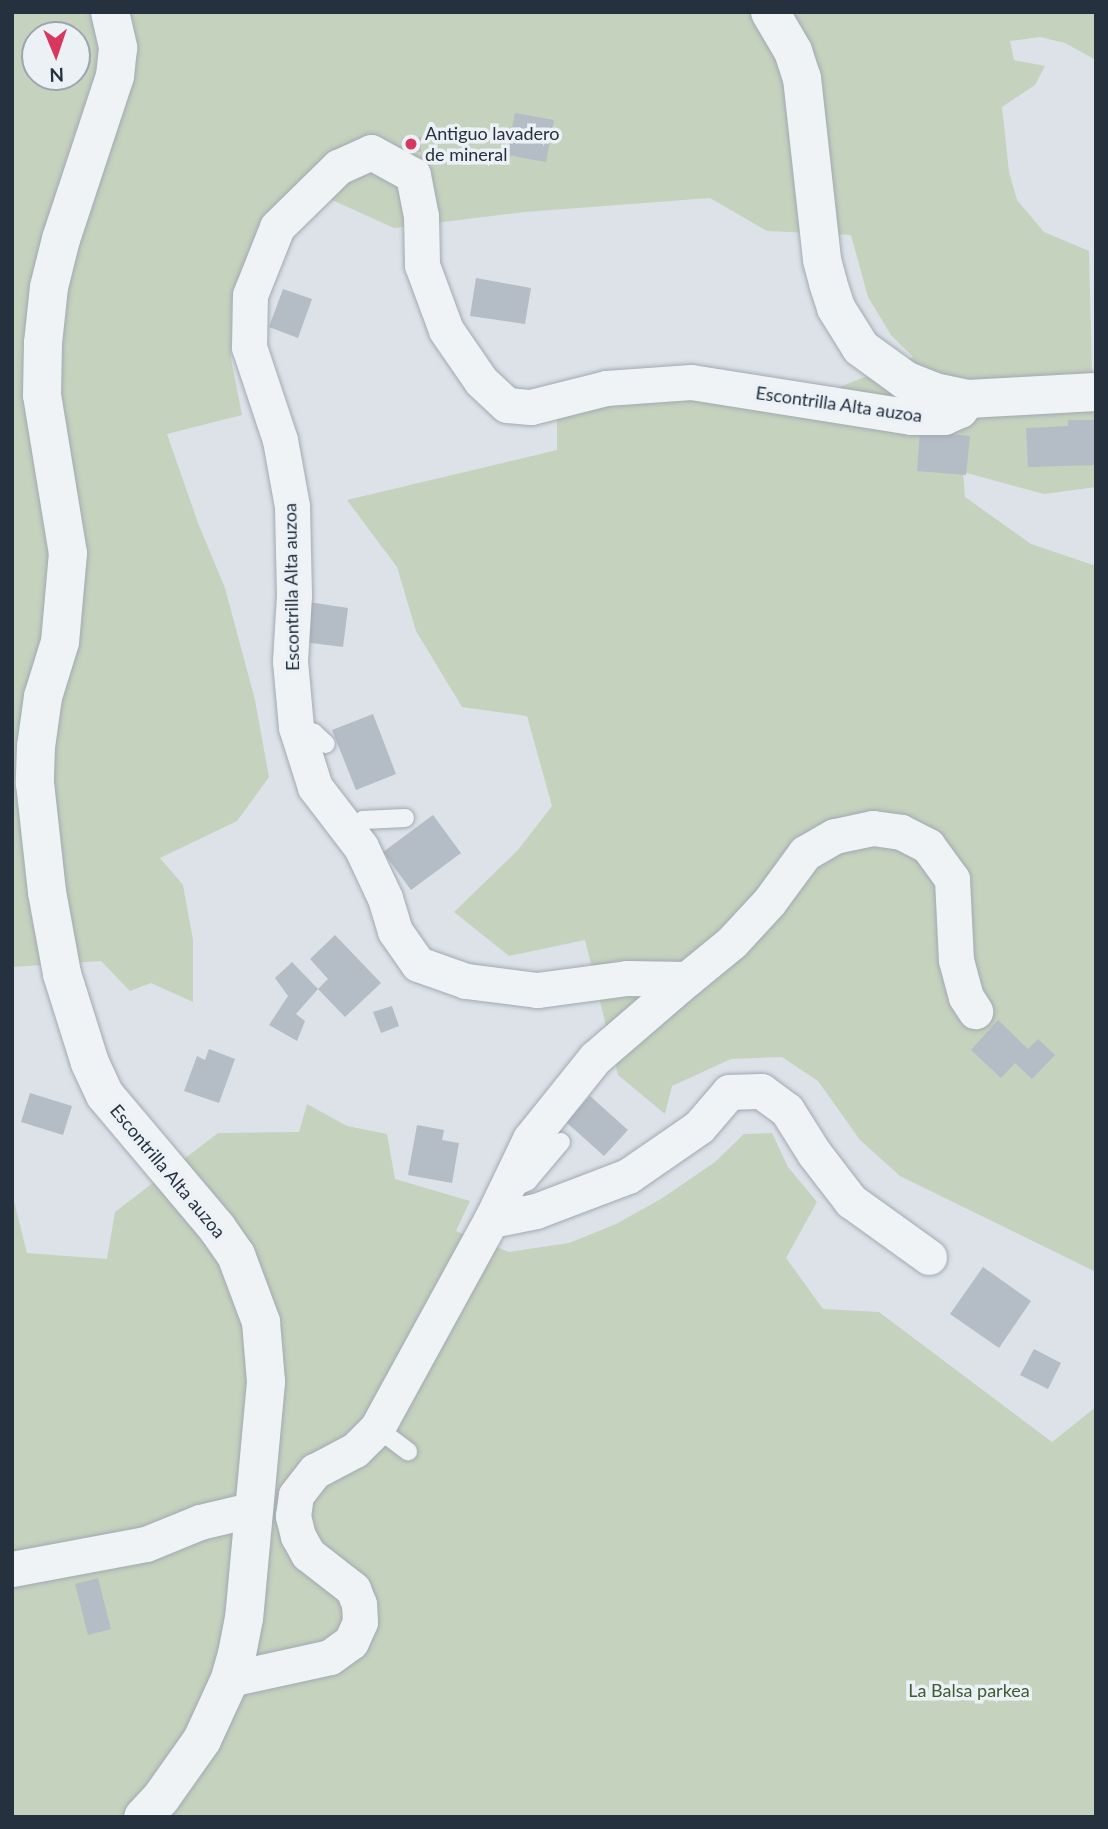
<!DOCTYPE html>
<style>
body{margin:0}
#map{position:relative;width:1108px;height:1829px;overflow:hidden;background:#dde2e8;font-family:Lato,sans-serif}
div>[style]{position:absolute}
[style*='--x']{left:calc(var(--x)*1px);top:calc(var(--y)*1px);width:calc(var(--w)*1px);rotate:calc(var(--a)*1deg)}
.green>*{inset:0;background:#c5d2bd}
.building>*{inset:0;background:#b4bcc5}
.roads{filter:drop-shadow(0 0 2px #a2a9b2) drop-shadow(0 0 2px #a2a9b2)}
.service>*{height:18px;margin:-9px;padding:0 9px;transform-origin:9px;border-radius:9px;background:#f0f3f6}
.minor>*{height:35px;margin:-17.5px;padding:0 17.5px;transform-origin:17.5px;border-radius:17.5px;background:#f0f3f6}
.tertiary>*{height:38px;margin:-19px;padding:0 19px;transform-origin:19px;border-radius:19px;background:#f0f3f6}
.dots>*{width:19px;height:19px;translate:-50% -50%;box-sizing:border-box;border:4px solid #ecf1f6;border-radius:50%}
span{translate:-50% -50%;white-space:nowrap;text-align:center;line-height:1.15;-webkit-text-stroke:7px #ecf1f6;paint-order:stroke}
.poi-label{font-size:18px;color:#25313f}
.left{translate:0 -50%;text-align:left}
.street-label{font-size:18px;color:#25313f}
.park-label{font-size:18px;color:#3d5c32}
.frame{position:absolute;inset:0;border:14px solid #25313f;pointer-events:none}
.north{position:absolute;left:21px;top:21px;width:70px;height:70px;box-sizing:border-box;background:#ecf1f6;border:2px solid #9ca4ad;border-radius:50%;rotate:178deg;font-size:19px;font-weight:700;line-height:28px;text-align:center;color:#25313f}
.north::after{content:'';display:block;margin:auto;width:24px;height:32px;background:#d7385d;clip-path:polygon(50% 0,100% 100%,50% 72%,0 100%)}
</style>
<div id="map">
<div class="green">
<i style="clip-path:polygon(evenodd,12px 12px,1096px 12px,1096px 60px,1065px 43px,1040px 37px,1010px 41px,1014px 60px,1045px 66px,1035px 85px,1002px 107px,1009px 172px,1017px 200px,1044px 232px,1089px 251px,1092px 374px,1096px 374px,1096px 487px,1044px 494px,963px 472px,965px 497px,1031px 544px,1096px 566px,1096px 1272px,900px 1176px,860px 1140px,818px 1081px,782px 1057px,731px 1059px,672px 1086px,665px 1114px,618px 1075px,585px 940px,509px 956px,454px 912px,518px 850px,552px 806px,527px 716px,462px 707px,416px 631px,397px 567px,347px 500px,557px 450px,557px 413px,691px 392px,784px 410px,913px 357px,891px 335px,868px 297px,851px 235px,767px 231px,710px 198px,525px 212px,394px 228px,299px 185px,258px 228px,232px 301px,231px 359px,242px 415px,167px 434px,198px 523px,225px 588px,255px 700px,269px 777px,237px 821px,160px 858px,183px 885px,193px 940px,193px 1002px,151px 983px,130px 991px,101px 961px,12px 967px,12px 12px,35px 35px,77px 35px,77px 77px,35px 77px,35px 35px)"></i>
<i style="clip-path:polygon(307px 1104px,347px 1126px,387px 1134px,395px 1179px,470px 1201px,456px 1231px,509px 1252px,569px 1243px,616px 1224px,661px 1199px,715px 1162px,744px 1134px,772px 1133px,788px 1167px,817px 1202px,786px 1258px,823px 1309px,879px 1312px,1052px 1442px,1096px 1407px,1096px 1817px,12px 1817px,12px 1193px,27px 1253px,107px 1259px,115px 1212px,218px 1133px,299px 1132px)"></i>
</div>
<div class="building">
<i style="clip-path:polygon(515px 113px,554px 120px,546px 162px,507px 155px)"></i>
<i style="clip-path:polygon(402px 137px,421px 137px,421px 152px,401px 152px)"></i>
<i style="clip-path:polygon(476px 278px,531px 288px,525px 324px,470px 316px)"></i>
<i style="clip-path:polygon(283px 289px,312px 299px,298px 338px,269px 327px)"></i>
<i style="clip-path:polygon(1068px 420px,1096px 420px,1096px 465px,1028px 467px,1026px 428px,1068px 426px)"></i>
<i style="clip-path:polygon(920px 431px,970px 436px,966px 475px,917px 471px)"></i>
<i style="clip-path:polygon(309px 602px,348px 608px,343px 647px,303px 642px)"></i>
<i style="clip-path:polygon(373px 714px,396px 774px,356px 790px,332px 730px)"></i>
<i style="clip-path:polygon(433px 815px,461px 853px,411px 890px,383px 852px)"></i>
<i style="clip-path:polygon(335px 935px,381px 983px,345px 1017px,318px 989px,328px 979px,310px 959px)"></i>
<i style="clip-path:polygon(292px 962px,318px 989px,296px 1014px,305px 1021px,297px 1041px,269px 1025px,288px 996px,275px 978px)"></i>
<i style="clip-path:polygon(392px 1006px,399px 1026px,381px 1033px,373px 1012px)"></i>
<i style="clip-path:polygon(998px 1020px,1028px 1049px,1038px 1039px,1055px 1055px,1032px 1079px,1015px 1063px,1001px 1078px,971px 1050px)"></i>
<i style="clip-path:polygon(209px 1049px,235px 1059px,219px 1103px,184px 1091px,197px 1056px,205px 1060px)"></i>
<i style="clip-path:polygon(30px 1093px,72px 1106px,63px 1135px,21px 1122px)"></i>
<i style="clip-path:polygon(590px 1096px,628px 1130px,604px 1156px,566px 1122px)"></i>
<i style="clip-path:polygon(417px 1125px,444px 1130px,442px 1140px,459px 1143px,452px 1183px,408px 1175px)"></i>
<i style="clip-path:polygon(983px 1267px,1031px 1301px,999px 1348px,950px 1314px)"></i>
<i style="clip-path:polygon(1034px 1349px,1061px 1363px,1048px 1389px,1020px 1375px)"></i>
<i style="clip-path:polygon(98px 1578px,111px 1629px,88px 1635px,75px 1584px)"></i>
</div>
<div class="roads">
<div class="service">
<i style="--x:296;--y:727;--w:19;--a:18"></i>
<i style="--x:314;--y:733;--w:16;--a:43"></i>
<i style="--x:347;--y:829;--w:18;--a:-29"></i>
<i style="--x:363;--y:820;--w:42;--a:-2.7"></i>
<i style="--x:511;--y:1189;--w:19;--a:-25"></i>
<i style="--x:528;--y:1181;--w:51;--a:-49.8"></i>
<i style="--x:377;--y:1428;--w:39;--a:37"></i>
</div>
<div class="minor">
<i style="--x:687;--y:979;--w:58;--a:-39.4"></i>
<i style="--x:732;--y:942;--w:54;--a:-47.2"></i>
<i style="--x:769;--y:902;--w:61;--a:-53.7"></i>
<i style="--x:805;--y:853;--w:34;--a:-30"></i>
<i style="--x:835;--y:836;--w:39;--a:-12"></i>
<i style="--x:873;--y:828;--w:28;--a:8"></i>
<i style="--x:901;--y:832;--w:30;--a:27"></i>
<i style="--x:928;--y:846;--w:41;--a:54"></i>
<i style="--x:952;--y:879;--w:81;--a:87.2"></i>
<i style="--x:956;--y:960;--w:38;--a:75"></i>
<i style="--x:966;--y:997;--w:17;--a:57"></i>
<i style="--x:491;--y:1220;--w:46;--a:-11.3"></i>
<i style="--x:536;--y:1211;--w:98;--a:-20.8"></i>
<i style="--x:628;--y:1176;--w:86;--a:-34.6"></i>
<i style="--x:699;--y:1127;--w:46;--a:-49.4"></i>
<i style="--x:729;--y:1092;--w:32;--a:-2"></i>
<i style="--x:761;--y:1091;--w:32;--a:36"></i>
<i style="--x:787;--y:1110;--w:51;--a:57.9"></i>
<i style="--x:814;--y:1153;--w:61;--a:52.4"></i>
<i style="--x:851;--y:1201;--w:96;--a:35.7"></i>
<i style="--x:12;--y:1569;--w:136;--a:-10.6"></i>
<i style="--x:146;--y:1544;--w:58;--a:-22.2"></i>
<i style="--x:200;--y:1522;--w:56;--a:-13.5"></i>
<i style="--x:230;--y:1679;--w:102;--a:-12.4"></i>
<i style="--x:330;--y:1657;--w:26;--a:-36"></i>
<i style="--x:351;--y:1642;--w:22;--a:-66"></i>
<i style="--x:360;--y:1622;--w:18;--a:-93"></i>
<i style="--x:359;--y:1604;--w:16;--a:-112"></i>
<i style="--x:353;--y:1589;--w:57;--a:-142.1"></i>
<i style="--x:308;--y:1554;--w:21;--a:-119"></i>
<i style="--x:298;--y:1536;--w:21;--a:-104"></i>
<i style="--x:293;--y:1516;--w:21;--a:-82"></i>
<i style="--x:296;--y:1495;--w:31;--a:-52"></i>
<i style="--x:315;--y:1471;--w:45;--a:-27.7"></i>
<i style="--x:355;--y:1450;--w:31;--a:-45"></i>
<i style="--x:377;--y:1428;--w:237;--a:-61.3"></i>
<i style="--x:491;--y:1220;--w:90;--a:-64.3"></i>
<i style="--x:530;--y:1139;--w:104;--a:-51.3"></i>
<i style="--x:595;--y:1058;--w:121;--a:-40.7"></i>
<i style="--x:687;--y:979;--w:60;--a:-179"></i>
<i style="--x:627;--y:978;--w:91;--a:172.4"></i>
<i style="--x:537;--y:990;--w:72;--a:-172.8"></i>
<i style="--x:466;--y:981;--w:51;--a:-160.5"></i>
<i style="--x:418;--y:964;--w:40;--a:-124.9"></i>
<i style="--x:395;--y:931;--w:34;--a:-107"></i>
<i style="--x:385;--y:898;--w:56;--a:-115.2"></i>
<i style="--x:361;--y:847;--w:76;--a:-127.5"></i>
<i style="--x:315;--y:787;--w:63;--a:-107.6"></i>
<i style="--x:296;--y:727;--w:66;--a:-95.2"></i>
<i style="--x:290;--y:661;--w:66;--a:-86.5"></i>
<i style="--x:294;--y:595;--w:89;--a:-91.3"></i>
<i style="--x:292;--y:506;--w:67;--a:-100.3"></i>
<i style="--x:280;--y:440;--w:98;--a:-108.4"></i>
<i style="--x:249;--y:347;--w:52;--a:-88.9"></i>
<i style="--x:250;--y:295;--w:73;--a:-68.3"></i>
<i style="--x:277;--y:227;--w:86;--a:-44.5"></i>
<i style="--x:338;--y:167;--w:36;--a:-24"></i>
<i style="--x:371;--y:152;--w:48;--a:28.7"></i>
<i style="--x:413;--y:175;--w:42;--a:79"></i>
<i style="--x:421;--y:216;--w:49;--a:88.8"></i>
<i style="--x:422;--y:265;--w:69;--a:69.7"></i>
<i style="--x:446;--y:330;--w:62;--a:55.5"></i>
<i style="--x:481;--y:381;--w:35;--a:43"></i>
<i style="--x:507;--y:405;--w:24;--a:5"></i>
<i style="--x:531;--y:407;--w:77;--a:-14.2"></i>
<i style="--x:606;--y:388;--w:85;--a:-4"></i>
<i style="--x:691;--y:382;--w:223;--a:9"></i>
<i style="--x:911;--y:417;--w:33;--a:0"></i>
<i style="--x:944;--y:417;--w:17;--a:-24"></i>
<i style="--x:960;--y:410;--w:14;--a:-54"></i>
</div>
<div class="tertiary">
<i style="--x:110;--y:12;--w:37;--a:77"></i>
<i style="--x:118;--y:48;--w:28;--a:96"></i>
<i style="--x:115;--y:76;--w:172;--a:108.3"></i>
<i style="--x:61;--y:239;--w:49;--a:104"></i>
<i style="--x:49;--y:287;--w:56;--a:96.1"></i>
<i style="--x:43;--y:343;--w:52;--a:91.1"></i>
<i style="--x:42;--y:395;--w:160;--a:80.7"></i>
<i style="--x:68;--y:553;--w:89;--a:95.1"></i>
<i style="--x:60;--y:642;--w:58;--a:107.2"></i>
<i style="--x:43;--y:697;--w:50;--a:98"></i>
<i style="--x:36;--y:747;--w:36;--a:92"></i>
<i style="--x:35;--y:783;--w:110;--a:83.7"></i>
<i style="--x:47;--y:892;--w:83;--a:79.6"></i>
<i style="--x:62;--y:974;--w:93;--a:72.5"></i>
<i style="--x:90;--y:1063;--w:35;--a:65"></i>
<i style="--x:105;--y:1095;--w:174;--a:49.9"></i>
<i style="--x:217;--y:1228;--w:33;--a:55"></i>
<i style="--x:236;--y:1255;--w:72;--a:69.5"></i>
<i style="--x:261;--y:1322;--w:60;--a:85.2"></i>
<i style="--x:266;--y:1382;--w:237;--a:95.3"></i>
<i style="--x:244;--y:1618;--w:37;--a:101"></i>
<i style="--x:237;--y:1654;--w:26;--a:106"></i>
<i style="--x:230;--y:1679;--w:67;--a:114.7"></i>
<i style="--x:202;--y:1740;--w:71;--a:125.3"></i>
<i style="--x:161;--y:1798;--w:26;--a:133"></i>
<i style="--x:770;--y:12;--w:45;--a:59.5"></i>
<i style="--x:793;--y:51;--w:28;--a:72"></i>
<i style="--x:802;--y:78;--w:183;--a:83.7"></i>
<i style="--x:822;--y:260;--w:24;--a:75"></i>
<i style="--x:828;--y:283;--w:26;--a:72"></i>
<i style="--x:836;--y:308;--w:47;--a:58"></i>
<i style="--x:861;--y:348;--w:54;--a:36"></i>
<i style="--x:905;--y:380;--w:32;--a:22"></i>
<i style="--x:935;--y:392;--w:34;--a:12"></i>
<i style="--x:968;--y:399;--w:128;--a:-3.1"></i>
</div>
</div>
<div class="dots">
<i style="left:411px;top:144px;background:#d7385d"></i>
</div>
<div class="poi-label">
<span class="left" style="left:425px;top:144px">Antiguo lavadero<br>de mineral</span>
</div>
<div class="street-label">
<span style="left:839px;top:404px;rotate:8deg">Escontrilla Alta auzoa</span>
<span style="left:291px;top:587px;rotate:-91deg">Escontrilla Alta auzoa</span>
<span style="left:168px;top:1171px;rotate:50deg">Escontrilla Alta auzoa</span>
</div>
<div class="park-label">
<span style="left:969px;top:1690px">La Balsa parkea</span>
</div>
<div class="frame"></div>
<div class="north">N</div>
</div>
